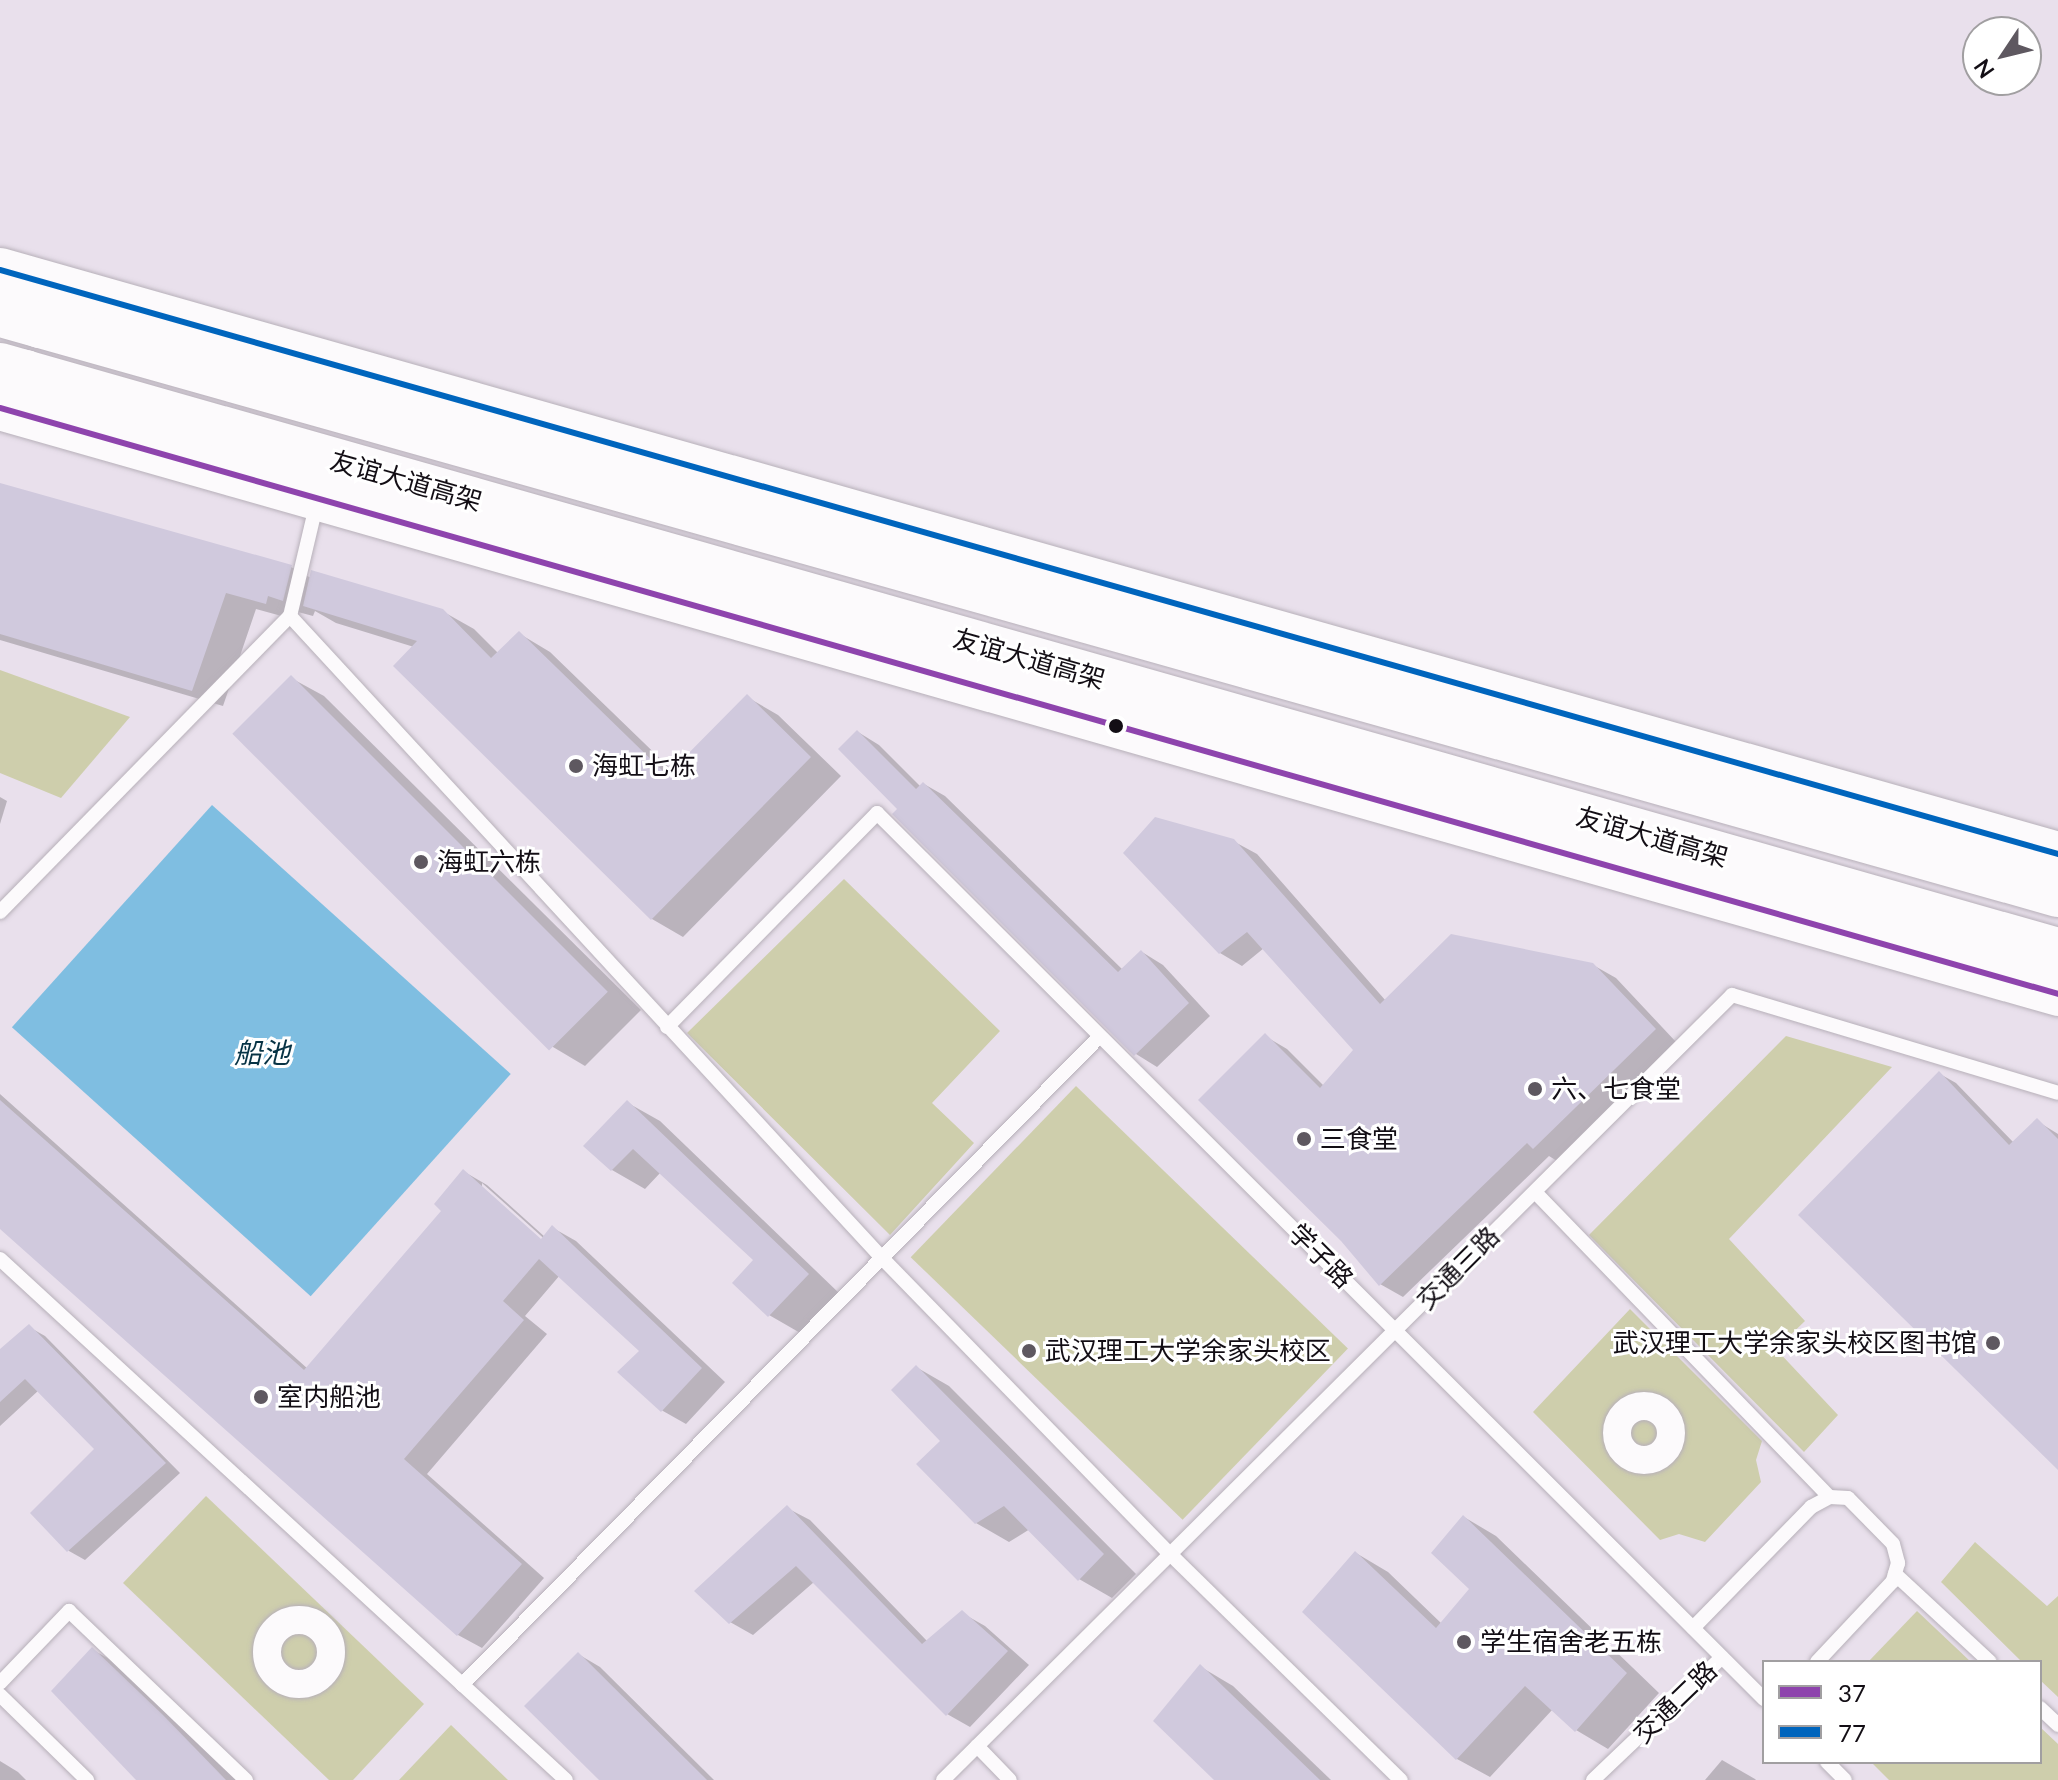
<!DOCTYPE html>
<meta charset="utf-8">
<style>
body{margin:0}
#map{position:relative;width:2058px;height:1780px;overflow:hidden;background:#e9e0ec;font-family:Lato,"Noto Sans SC",sans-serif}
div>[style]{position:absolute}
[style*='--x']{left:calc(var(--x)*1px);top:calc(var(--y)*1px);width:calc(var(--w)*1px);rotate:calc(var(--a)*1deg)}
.green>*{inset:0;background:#ceceac;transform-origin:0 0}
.water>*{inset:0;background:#7fbee1;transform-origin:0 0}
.shadow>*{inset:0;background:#0003}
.building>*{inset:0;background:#d0c9dd;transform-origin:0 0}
.roads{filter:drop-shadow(0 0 2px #b7b0b9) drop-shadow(0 0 2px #b7b0b9)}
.lane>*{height:14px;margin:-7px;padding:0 7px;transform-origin:7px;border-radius:7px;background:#fcfafc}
.street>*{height:28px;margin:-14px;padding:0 14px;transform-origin:14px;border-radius:14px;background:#fcfafc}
.street>.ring{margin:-14px;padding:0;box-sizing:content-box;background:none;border:28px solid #fcfafc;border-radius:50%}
.primary>*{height:44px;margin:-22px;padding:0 22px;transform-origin:22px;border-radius:22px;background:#fcfafc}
.highway>*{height:44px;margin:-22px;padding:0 22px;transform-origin:22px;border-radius:22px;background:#fcfafc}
.bus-1>*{height:6px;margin:-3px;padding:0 3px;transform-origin:3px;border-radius:3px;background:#8e44ad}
.bus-2>*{height:6px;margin:-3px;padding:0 3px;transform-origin:3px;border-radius:3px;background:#0065bd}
.dots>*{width:22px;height:22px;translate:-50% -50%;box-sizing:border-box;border:4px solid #fff;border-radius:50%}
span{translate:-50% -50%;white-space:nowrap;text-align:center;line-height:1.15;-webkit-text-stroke:6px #fff;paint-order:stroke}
.street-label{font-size:26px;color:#130e15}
.poi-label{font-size:26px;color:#130e15}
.left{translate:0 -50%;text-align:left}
.right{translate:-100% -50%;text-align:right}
.water-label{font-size:28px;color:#073345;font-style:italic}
.legend{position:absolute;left:1762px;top:1660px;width:280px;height:104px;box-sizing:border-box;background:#fff;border:2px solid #a19fa1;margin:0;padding:10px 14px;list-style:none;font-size:24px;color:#130e15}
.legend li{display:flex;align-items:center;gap:16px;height:40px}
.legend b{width:40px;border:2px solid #a19fa1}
.north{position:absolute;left:1962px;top:16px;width:80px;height:80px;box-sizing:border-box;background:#fff;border:2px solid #a19fa1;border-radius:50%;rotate:235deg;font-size:22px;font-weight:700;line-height:32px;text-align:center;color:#130e15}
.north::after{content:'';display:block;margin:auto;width:28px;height:36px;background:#5e5860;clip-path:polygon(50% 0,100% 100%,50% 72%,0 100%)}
</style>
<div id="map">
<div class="green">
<i style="clip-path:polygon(0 670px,130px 717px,61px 798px,0 773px)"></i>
<i style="clip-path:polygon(844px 879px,1000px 1031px,932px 1103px,974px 1143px,890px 1235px,687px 1033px)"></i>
<i style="clip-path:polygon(1786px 1036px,1892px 1067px,1729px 1239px,1805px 1321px,1776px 1349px,1838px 1415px,1804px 1452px,1589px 1235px)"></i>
<i style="left:1076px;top:1086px;width:378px;height:238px;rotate:44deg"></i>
<i style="clip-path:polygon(1630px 1309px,1762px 1441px,1756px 1460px,1761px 1482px,1705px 1542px,1679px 1534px,1660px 1540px,1533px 1412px)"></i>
<i style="clip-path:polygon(206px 1496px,424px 1704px,353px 1780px,329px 1780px,123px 1583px)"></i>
<i style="clip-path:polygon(1975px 1542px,2047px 1606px,2058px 1596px,2058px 1697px,2040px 1680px,2040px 1662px,2022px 1662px,1941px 1582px)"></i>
<i style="clip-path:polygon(1917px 1611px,1971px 1662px,1868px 1662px)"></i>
<i style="clip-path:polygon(451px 1725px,508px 1780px,399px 1780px)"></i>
<i style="clip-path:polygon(2040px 1727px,2058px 1744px,2058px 1780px,1889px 1780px,1871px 1762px,2040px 1762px)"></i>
</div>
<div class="water">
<i style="left:212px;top:805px;width:402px;height:299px;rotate:42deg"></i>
</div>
<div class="shadow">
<i style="clip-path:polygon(0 485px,291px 567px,311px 578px,442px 611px,474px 629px,499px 654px,520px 634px,550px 652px,673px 771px,747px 697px,778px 715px,841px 776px,683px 937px,652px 919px,414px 647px,336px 623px,315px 611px,313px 616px,298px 612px,296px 620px,256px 609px,223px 706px,0 640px)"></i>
<i style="clip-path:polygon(291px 678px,324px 696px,641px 1010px,585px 1066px,553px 1047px,235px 734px)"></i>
<i style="clip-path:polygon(858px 732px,879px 745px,921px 787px,924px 784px,945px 796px,1123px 970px,1142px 952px,1163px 965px,1210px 1016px,1157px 1067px,1136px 1054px,895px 814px,900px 809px)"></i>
<i style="clip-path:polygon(0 797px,7px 801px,0 824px)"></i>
<i style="clip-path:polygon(1233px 841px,1257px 854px,1386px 1001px,1593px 965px,1616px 978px,1677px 1043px,1557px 1161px,1549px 1156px,1403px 1297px,1380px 1284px,1265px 1036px,1287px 1049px,1324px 1086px,1355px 1050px,1264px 948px,1242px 966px,1220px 953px)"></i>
<i style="clip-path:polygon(1940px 1074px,1956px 1083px,2014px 1143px,2037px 1121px,2058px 1134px,2058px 1468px)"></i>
<i style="clip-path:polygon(evenodd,0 1094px,308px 1369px,444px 1210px,463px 1171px,487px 1185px,545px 1237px,553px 1228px,576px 1241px,725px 1382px,686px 1424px,663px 1411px,620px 1372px,642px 1351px,560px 1275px,525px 1316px,547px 1334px,427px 1474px,544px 1578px,482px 1648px,458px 1635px,0 1227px,0 1094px,482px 1183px,550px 1244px,547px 1247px,482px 1189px,482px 1183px)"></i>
<i style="clip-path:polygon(628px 1103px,660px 1121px,840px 1294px,802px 1334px,769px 1315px,755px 1260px,661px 1172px,645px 1189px,612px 1170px,586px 1146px)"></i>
<i style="clip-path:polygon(29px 1327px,45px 1336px,180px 1473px,85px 1560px,69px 1551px,33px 1513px,97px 1449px,39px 1390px,0 1426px,0 1370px)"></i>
<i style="clip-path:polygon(916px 1367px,949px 1386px,1136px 1574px,1112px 1598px,1079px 1579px,1030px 1529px,1009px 1542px,976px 1523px)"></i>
<i style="clip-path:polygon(787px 1508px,810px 1520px,928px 1642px,962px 1613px,985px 1626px,1029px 1665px,970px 1727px,947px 1714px,814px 1582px,753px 1635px,730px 1622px)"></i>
<i style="clip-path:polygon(1464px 1517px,1496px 1536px,1659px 1693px,1608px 1749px,1576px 1730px,1553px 1709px,1490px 1777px,1457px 1759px,1356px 1553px,1388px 1572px,1442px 1624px,1471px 1589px)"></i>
<i style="clip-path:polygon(93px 1650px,122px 1666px,237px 1780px,139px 1780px)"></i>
<i style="clip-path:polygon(578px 1654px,600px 1667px,714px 1780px,602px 1780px)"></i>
<i style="clip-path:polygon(1201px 1667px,1233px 1686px,1331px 1780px,1249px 1780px)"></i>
<i style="clip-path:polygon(1722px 1760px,1755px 1779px,1756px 1780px,1705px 1780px)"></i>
<i style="clip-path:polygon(0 1761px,18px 1772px,26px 1780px,0 1780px)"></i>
</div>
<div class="building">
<i style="clip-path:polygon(0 483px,292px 565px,283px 601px,268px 596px,266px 604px,226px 593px,192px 691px,0 634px)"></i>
<i style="clip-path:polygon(311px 570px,443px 609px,491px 658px,519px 631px,667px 775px,747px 694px,811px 757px,651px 920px,393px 666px,417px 641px,303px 606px)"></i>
<i style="left:291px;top:675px;width:448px;height:83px;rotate:45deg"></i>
<i style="clip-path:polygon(857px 730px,916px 789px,923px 782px,1118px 972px,1141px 950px,1189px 1003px,1134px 1056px,892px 814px,897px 809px,838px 749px)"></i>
<i style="clip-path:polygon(1155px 817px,1234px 839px,1380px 1004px,1451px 934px,1593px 963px,1656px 1029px,1533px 1149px,1527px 1143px,1379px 1286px,1341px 1241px,1198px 1100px,1265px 1033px,1320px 1088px,1353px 1050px,1247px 932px,1219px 954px,1123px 853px)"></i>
<i style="clip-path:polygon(1939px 1071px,2009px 1145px,2037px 1118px,2058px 1139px,2058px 1470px,1798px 1215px)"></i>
<i style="clip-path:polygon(0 1100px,304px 1370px,441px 1211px,434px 1204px,463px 1169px,541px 1239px,552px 1225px,702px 1368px,661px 1412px,617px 1372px,639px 1351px,539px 1259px,503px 1301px,524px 1320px,404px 1459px,522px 1564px,457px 1636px,0 1229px)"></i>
<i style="clip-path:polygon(627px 1100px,809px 1274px,768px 1317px,732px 1283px,753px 1260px,633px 1149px,611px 1171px,583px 1146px)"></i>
<i style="clip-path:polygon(29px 1324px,166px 1463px,67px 1552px,30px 1513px,94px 1449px,25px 1379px,0 1402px,0 1349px)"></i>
<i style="clip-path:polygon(916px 1365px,1104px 1554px,1078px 1581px,1004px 1506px,975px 1524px,916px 1464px,940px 1441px,891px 1390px)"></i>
<i style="clip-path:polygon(787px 1505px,922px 1644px,962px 1610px,1008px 1651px,946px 1716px,796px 1566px,729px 1624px,694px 1591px)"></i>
<i style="clip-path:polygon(1463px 1515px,1627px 1673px,1575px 1732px,1525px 1686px,1456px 1760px,1302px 1612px,1355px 1551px,1436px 1628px,1469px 1589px,1431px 1553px)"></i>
<i style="clip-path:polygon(92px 1647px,162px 1714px,226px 1780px,136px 1780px,51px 1691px)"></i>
<i style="clip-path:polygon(578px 1652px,707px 1780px,599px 1780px,524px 1706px)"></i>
<i style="clip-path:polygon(1200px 1664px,1320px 1780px,1214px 1780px,1153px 1721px)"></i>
</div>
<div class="roads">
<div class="lane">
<i style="--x:290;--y:616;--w:873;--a:47.32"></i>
<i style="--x:882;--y:1258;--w:413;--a:45.8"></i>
<i style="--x:1170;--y:1554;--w:323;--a:44.4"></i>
<i style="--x:0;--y:912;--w:414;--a:-45.6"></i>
<i style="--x:290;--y:616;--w:117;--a:-76.7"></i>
<i style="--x:667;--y:1027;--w:300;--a:-45.5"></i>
<i style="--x:877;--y:813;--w:1254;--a:44.97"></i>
<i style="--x:1535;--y:1192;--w:424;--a:46"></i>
<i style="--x:0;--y:1259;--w:769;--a:42.63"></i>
<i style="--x:1895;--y:1574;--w:129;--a:42.8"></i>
<i style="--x:1693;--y:1628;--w:169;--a:-45.7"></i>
<i style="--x:1811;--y:1507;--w:21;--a:-28"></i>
<i style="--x:1830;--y:1497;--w:18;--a:3"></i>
<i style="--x:1848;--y:1498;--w:64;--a:45.6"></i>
<i style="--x:1893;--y:1544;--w:20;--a:75"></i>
<i style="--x:1898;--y:1563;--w:19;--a:106"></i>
<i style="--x:1893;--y:1581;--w:111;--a:133.2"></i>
<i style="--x:0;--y:1683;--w:100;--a:-46.2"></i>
<i style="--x:69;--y:1611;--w:245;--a:43.7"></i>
<i style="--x:462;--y:1685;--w:910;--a:-45.49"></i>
<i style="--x:0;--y:1695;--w:122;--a:44.3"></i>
<i style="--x:2040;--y:1708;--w:25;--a:43"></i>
<i style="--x:977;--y:1746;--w:47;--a:45.9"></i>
<i style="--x:1827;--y:1762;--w:25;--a:45"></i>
<i style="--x:943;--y:1780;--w:1113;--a:-44.85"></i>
<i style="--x:1732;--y:995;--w:340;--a:16.7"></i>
<i style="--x:1593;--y:1780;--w:178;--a:-43.6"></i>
</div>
<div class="street">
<i class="ring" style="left:1617px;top:1406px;width:26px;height:26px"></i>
<i class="ring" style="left:267px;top:1620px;width:36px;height:36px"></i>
</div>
<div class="primary">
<i style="--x:0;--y:270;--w:2139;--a:15.84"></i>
<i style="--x:5;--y:316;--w:2133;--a:15.75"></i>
<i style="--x:0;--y:365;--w:2140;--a:15.87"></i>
<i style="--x:0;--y:408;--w:2140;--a:15.89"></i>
</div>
<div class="highway">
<i style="--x:0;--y:310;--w:43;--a:21.8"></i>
<i style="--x:0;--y:368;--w:26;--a:9"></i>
</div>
</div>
<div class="bus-1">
<i style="--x:0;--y:408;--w:2140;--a:15.89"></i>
</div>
<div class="bus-2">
<i style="--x:0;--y:270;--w:2139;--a:15.84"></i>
</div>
<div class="dots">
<i style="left:1116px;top:726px;background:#130e15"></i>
<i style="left:576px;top:766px;background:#5e5860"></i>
<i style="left:421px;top:862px;background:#5e5860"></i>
<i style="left:1535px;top:1089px;background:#5e5860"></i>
<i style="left:1304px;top:1139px;background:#5e5860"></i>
<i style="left:1993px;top:1343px;background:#5e5860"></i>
<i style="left:1029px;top:1351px;background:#5e5860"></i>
<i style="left:261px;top:1397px;background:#5e5860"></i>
<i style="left:1464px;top:1642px;background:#5e5860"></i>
</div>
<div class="street-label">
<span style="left:406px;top:481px;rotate:16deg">友谊大道高架</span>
<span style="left:1029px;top:659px;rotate:16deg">友谊大道高架</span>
<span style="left:1652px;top:837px;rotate:16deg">友谊大道高架</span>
<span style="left:1321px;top:1256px;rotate:45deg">学子路</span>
<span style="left:1458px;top:1268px;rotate:-45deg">交通三路</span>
<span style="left:1675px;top:1702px;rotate:-44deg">交通二路</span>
</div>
<div class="poi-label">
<span class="left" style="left:592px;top:766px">海虹七栋</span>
<span class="left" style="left:437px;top:862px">海虹六栋</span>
<span class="left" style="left:1551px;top:1089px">六、七食堂</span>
<span class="left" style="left:1320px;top:1139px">三食堂</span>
<span class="right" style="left:1977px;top:1343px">武汉理工大学余家头校区图书馆</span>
<span class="left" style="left:1045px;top:1351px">武汉理工大学余家头校区</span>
<span class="left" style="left:277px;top:1397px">室内船池</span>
<span class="left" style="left:1480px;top:1642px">学生宿舍老五栋</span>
</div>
<div class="water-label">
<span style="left:262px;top:1052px">船池</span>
</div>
<ul class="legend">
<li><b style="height:10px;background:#8e44ad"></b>37</li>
<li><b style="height:10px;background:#0065bd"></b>77</li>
</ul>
<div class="north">N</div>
</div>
